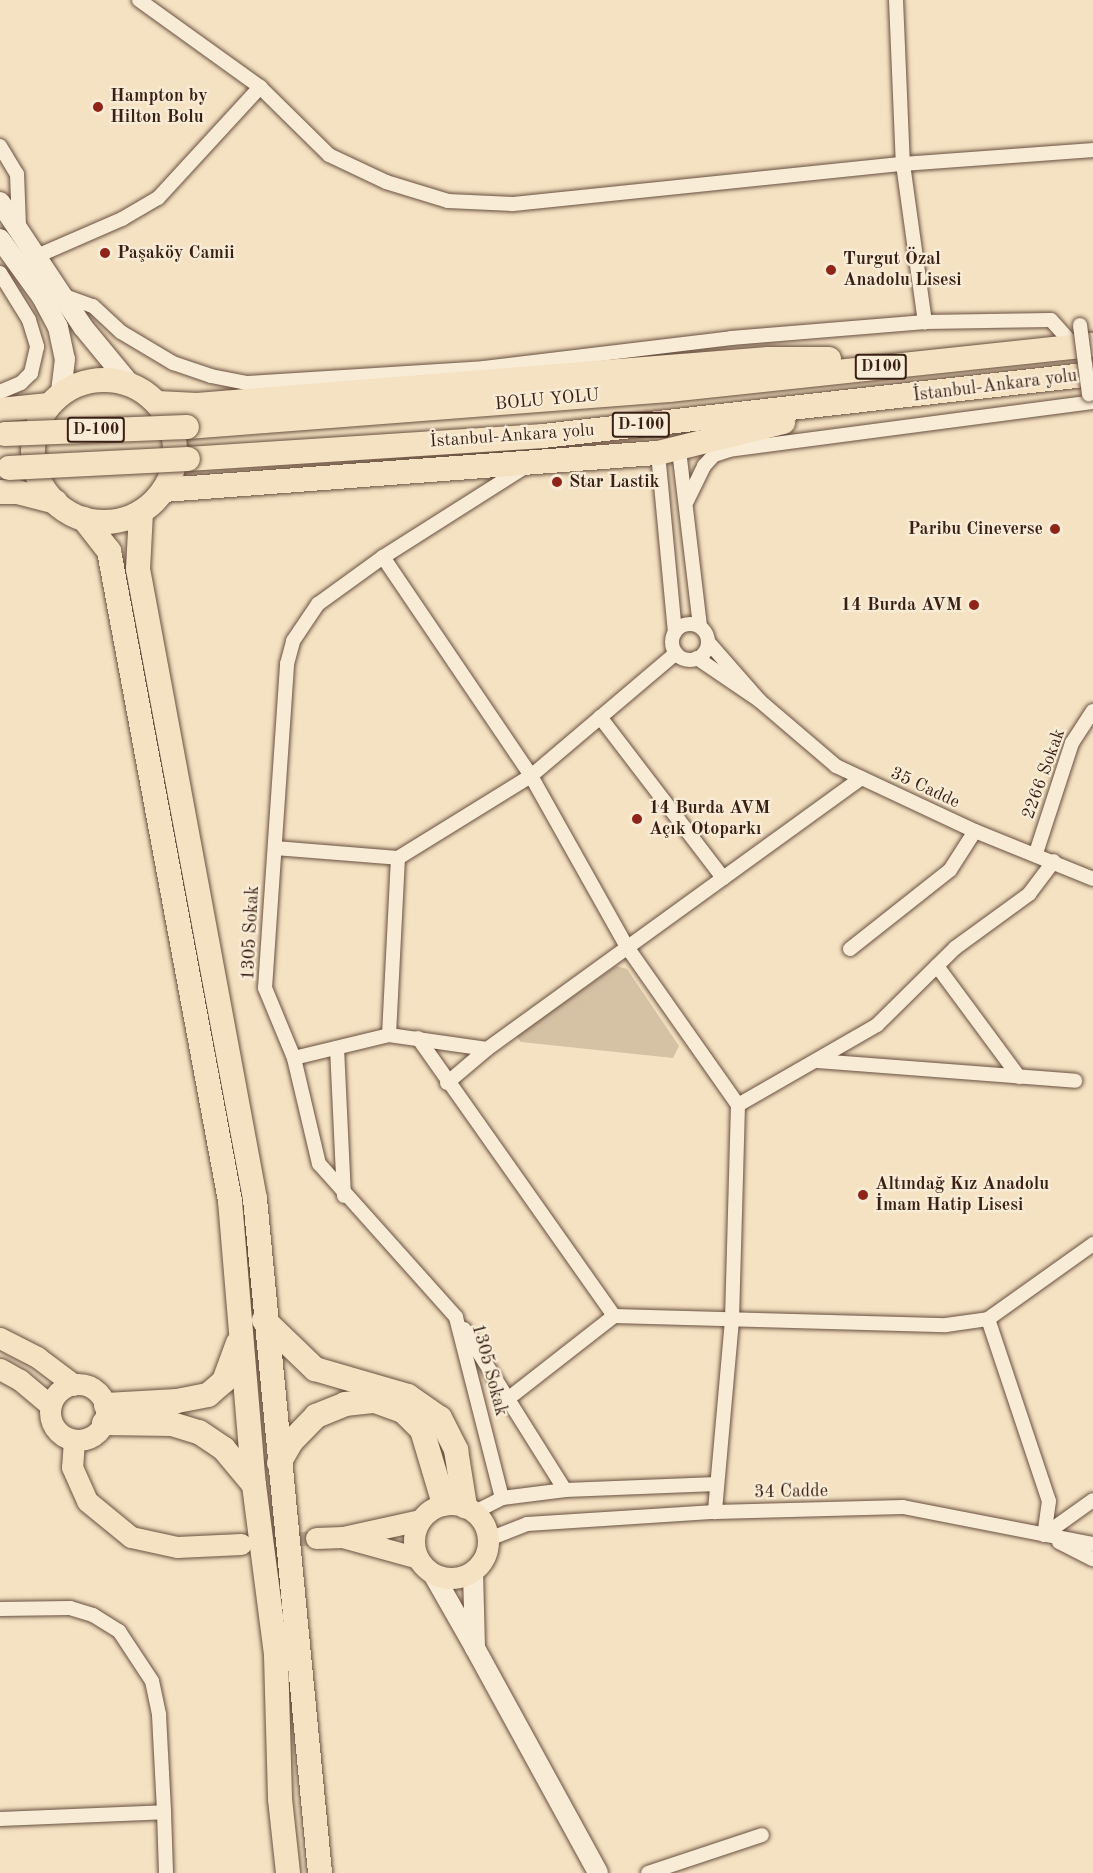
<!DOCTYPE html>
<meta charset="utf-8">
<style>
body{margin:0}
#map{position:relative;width:1093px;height:1873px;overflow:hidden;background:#f5e2c2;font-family:"Old Standard TT",serif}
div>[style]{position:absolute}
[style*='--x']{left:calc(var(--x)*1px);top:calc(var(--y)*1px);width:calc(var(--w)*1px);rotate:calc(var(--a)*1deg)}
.green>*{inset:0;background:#d5c1a4}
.street-tunnel>*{height:14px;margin-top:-7px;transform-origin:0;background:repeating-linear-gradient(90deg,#d0bb9f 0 14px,transparent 0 21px)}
.roads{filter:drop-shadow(0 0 2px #695040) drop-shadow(0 0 2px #695040)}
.street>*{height:14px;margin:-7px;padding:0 7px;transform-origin:7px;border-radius:7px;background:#f8ecd7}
.street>.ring{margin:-7px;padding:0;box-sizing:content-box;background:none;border:14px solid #f8ecd7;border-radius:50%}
.secondary>*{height:20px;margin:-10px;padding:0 10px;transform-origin:10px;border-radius:10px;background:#f8ecd7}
.primary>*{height:21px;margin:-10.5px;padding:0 10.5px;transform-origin:10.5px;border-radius:10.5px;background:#f5e2c2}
.primary>.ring{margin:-10.5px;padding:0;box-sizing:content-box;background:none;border:21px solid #f5e2c2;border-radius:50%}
.highway>*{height:24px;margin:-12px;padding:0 12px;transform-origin:12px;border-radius:12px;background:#f5e2c2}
.highway>.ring{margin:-12px;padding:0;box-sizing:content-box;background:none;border:24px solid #f5e2c2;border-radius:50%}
.bridges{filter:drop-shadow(0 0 2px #695040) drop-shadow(0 0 2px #695040)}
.street-bridge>*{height:14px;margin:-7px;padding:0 7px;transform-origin:7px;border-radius:7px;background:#f8ecd7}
.highway-bridge>*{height:24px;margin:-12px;padding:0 12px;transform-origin:12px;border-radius:12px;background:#f5e2c2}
.dots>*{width:16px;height:16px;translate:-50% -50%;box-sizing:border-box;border:3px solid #f8ecd7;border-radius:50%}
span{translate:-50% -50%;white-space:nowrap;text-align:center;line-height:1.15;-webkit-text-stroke:4.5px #f8ecd7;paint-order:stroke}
.shield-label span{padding:2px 4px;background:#f8ecd7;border:2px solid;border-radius:4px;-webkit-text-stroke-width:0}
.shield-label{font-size:16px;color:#3a1f14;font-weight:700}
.poi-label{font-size:18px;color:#3a1f14;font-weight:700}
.left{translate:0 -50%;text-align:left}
.right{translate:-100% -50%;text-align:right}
.street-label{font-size:18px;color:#3a1f14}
</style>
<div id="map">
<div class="green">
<i style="clip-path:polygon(616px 966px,627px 969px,679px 1046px,673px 1058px,521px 1042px,516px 1036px)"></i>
</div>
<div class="street-tunnel">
<i style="--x:255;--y:1543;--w:61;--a:-4.7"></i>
</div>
<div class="roads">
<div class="street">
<i style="--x:139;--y:0;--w:149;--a:35.7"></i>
<i style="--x:260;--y:87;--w:97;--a:44.6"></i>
<i style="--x:329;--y:155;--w:63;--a:25.3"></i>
<i style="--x:386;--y:182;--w:65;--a:17"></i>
<i style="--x:448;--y:201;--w:65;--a:2.6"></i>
<i style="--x:513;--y:204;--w:392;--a:-5.9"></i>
<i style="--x:903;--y:164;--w:191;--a:-4.2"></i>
<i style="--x:896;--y:0;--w:164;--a:87.6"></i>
<i style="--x:903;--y:164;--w:160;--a:82.1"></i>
<i style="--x:0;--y:146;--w:33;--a:59"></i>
<i style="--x:17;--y:174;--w:52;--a:87.8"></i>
<i style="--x:37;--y:256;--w:93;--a:-23.5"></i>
<i style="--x:122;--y:219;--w:42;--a:-30.3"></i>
<i style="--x:158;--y:198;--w:151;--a:-47.4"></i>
<i style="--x:0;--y:273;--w:55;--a:58.3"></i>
<i style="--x:29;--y:320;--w:28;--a:73"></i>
<i style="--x:37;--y:347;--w:27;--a:103"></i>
<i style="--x:31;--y:373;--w:14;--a:135"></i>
<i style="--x:21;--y:383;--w:23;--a:157"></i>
<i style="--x:62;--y:295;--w:33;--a:20"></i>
<i style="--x:93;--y:306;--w:38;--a:43"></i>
<i style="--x:121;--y:332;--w:61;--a:30.8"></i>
<i style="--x:173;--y:363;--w:40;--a:18.9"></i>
<i style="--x:211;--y:376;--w:37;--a:11"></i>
<i style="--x:247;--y:383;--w:237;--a:-3.6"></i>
<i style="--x:484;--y:368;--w:249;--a:-6.9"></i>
<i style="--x:731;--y:338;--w:195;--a:-4.7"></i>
<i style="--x:925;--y:322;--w:126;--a:-0.9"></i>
<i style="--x:1051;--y:320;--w:36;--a:48"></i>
<i style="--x:679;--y:450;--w:178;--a:83.2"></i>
<i style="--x:658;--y:453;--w:180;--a:84.6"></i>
<i style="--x:687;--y:501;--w:39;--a:-64"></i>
<i style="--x:704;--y:466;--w:15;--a:-48"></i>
<i style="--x:714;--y:455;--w:16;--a:-18"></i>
<i style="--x:729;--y:450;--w:367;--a:-7.5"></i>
<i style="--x:383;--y:557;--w:264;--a:55.9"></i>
<i style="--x:531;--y:776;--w:196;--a:60.7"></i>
<i style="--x:627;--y:947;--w:193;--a:54.9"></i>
<i style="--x:738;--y:1105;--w:215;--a:91.6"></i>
<i style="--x:732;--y:1320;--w:193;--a:95.1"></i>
<i class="ring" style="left:672px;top:624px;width:22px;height:22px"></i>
<i style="--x:697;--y:658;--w:76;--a:34.3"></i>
<i style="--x:760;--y:701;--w:77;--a:-131.3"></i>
<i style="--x:760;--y:701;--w:100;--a:40.5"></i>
<i style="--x:836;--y:766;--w:153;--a:25.1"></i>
<i style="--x:975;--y:831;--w:127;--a:22.1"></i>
<i style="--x:600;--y:717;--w:203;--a:52.6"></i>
<i style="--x:275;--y:848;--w:123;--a:4.6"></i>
<i style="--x:398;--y:858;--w:156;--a:-31.7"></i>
<i style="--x:531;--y:776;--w:190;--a:-40.3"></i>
<i style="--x:1036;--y:853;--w:116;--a:-71.9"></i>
<i style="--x:1072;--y:743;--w:38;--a:-57"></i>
<i style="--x:850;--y:949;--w:127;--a:-38.3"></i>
<i style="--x:950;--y:870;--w:46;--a:-57.3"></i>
<i style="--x:937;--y:966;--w:138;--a:53.5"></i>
<i style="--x:389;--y:1035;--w:177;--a:-87.1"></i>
<i style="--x:418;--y:1038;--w:340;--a:54.8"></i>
<i style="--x:614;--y:1316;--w:332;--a:1.6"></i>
<i style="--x:946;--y:1325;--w:42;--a:-8.1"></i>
<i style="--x:988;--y:1319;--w:129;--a:-35.5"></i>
<i style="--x:337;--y:1048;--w:148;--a:87.3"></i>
<i style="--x:294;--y:1058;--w:98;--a:-13.6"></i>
<i style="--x:389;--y:1035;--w:99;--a:8.1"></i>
<i style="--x:818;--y:1061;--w:258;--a:4.4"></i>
<i style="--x:447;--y:1083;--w:52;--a:-40.4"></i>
<i style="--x:487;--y:1049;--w:462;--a:-35.9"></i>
<i style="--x:738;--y:1105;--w:160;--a:-29.9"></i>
<i style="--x:877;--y:1025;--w:110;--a:-44.6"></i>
<i style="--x:955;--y:948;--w:92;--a:-36.1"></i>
<i style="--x:1029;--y:894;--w:41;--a:-52.9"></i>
<i style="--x:988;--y:1319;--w:192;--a:71.5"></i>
<i style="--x:1049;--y:1501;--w:34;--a:98"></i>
<i style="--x:464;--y:1329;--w:190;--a:57.9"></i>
<i style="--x:509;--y:1398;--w:133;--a:-38"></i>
<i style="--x:502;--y:1498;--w:187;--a:-104.3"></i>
<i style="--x:456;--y:1317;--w:205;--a:-131.8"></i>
<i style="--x:319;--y:1164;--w:109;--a:-103.3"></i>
<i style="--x:294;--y:1058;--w:76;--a:-112.5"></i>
<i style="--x:265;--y:988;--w:325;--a:-86.1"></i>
<i style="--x:287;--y:664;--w:24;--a:-75"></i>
<i style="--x:293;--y:641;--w:45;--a:-56"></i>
<i style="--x:318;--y:604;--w:80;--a:-35.9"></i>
<i style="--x:383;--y:557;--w:166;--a:-32.4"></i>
<i style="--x:475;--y:1512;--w:30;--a:-27"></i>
<i style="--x:502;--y:1498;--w:64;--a:-7.2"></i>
<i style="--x:565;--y:1490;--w:152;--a:-2.3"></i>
<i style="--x:1044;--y:1535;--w:60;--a:-35.5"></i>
<i style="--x:489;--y:1539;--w:41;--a:-21.5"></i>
<i style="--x:527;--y:1524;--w:188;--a:-3.7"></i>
<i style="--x:715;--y:1512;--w:188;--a:-1.5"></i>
<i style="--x:903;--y:1507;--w:194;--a:11"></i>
<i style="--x:1059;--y:1542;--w:38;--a:27"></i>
<i style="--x:0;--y:1609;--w:70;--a:-0.8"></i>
<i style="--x:70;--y:1608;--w:24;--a:17"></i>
<i style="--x:93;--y:1615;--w:31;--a:32"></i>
<i style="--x:119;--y:1631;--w:60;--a:56.6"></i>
<i style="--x:152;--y:1681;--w:35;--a:78"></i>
<i style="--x:159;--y:1715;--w:97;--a:87"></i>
<i style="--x:0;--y:1819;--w:164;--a:-2.4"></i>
<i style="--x:164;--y:1812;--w:61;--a:88.1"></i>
<i style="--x:648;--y:1873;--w:120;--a:-18.4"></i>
</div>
<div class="secondary">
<i style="--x:0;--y:202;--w:150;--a:56.4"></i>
<i style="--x:83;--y:327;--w:74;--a:50.5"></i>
<i style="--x:0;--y:239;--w:72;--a:54.1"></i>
<i style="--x:42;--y:297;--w:34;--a:62"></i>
<i style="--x:58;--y:327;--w:33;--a:78"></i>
<i style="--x:65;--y:359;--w:35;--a:97"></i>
<i style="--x:433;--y:1574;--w:85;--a:60.4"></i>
<i style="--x:475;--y:1648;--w:76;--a:-91.5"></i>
<i style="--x:475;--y:1648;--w:256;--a:61.3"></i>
</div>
<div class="primary">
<i style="--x:0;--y:1338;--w:42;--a:27.2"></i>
<i style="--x:37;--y:1357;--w:46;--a:37.1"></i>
<i style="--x:0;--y:1369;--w:23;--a:29"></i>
<i style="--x:20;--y:1380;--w:40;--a:40"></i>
<i class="ring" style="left:50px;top:1384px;width:35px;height:35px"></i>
<i style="--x:74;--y:1440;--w:27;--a:94"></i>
<i style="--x:72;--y:1467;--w:37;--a:66"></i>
<i style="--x:87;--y:1501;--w:57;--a:39.3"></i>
<i style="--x:131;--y:1537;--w:47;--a:12.3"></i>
<i style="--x:177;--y:1547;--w:64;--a:-2.7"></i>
<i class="ring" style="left:414px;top:1504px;width:53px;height:53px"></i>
<i style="--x:316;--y:1538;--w:27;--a:-2"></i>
<i style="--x:418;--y:1558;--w:78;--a:-164.4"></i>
<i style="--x:343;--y:1537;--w:79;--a:-12.4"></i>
</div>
<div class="highway">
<i class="ring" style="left:33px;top:380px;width:118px;height:118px"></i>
<i style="--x:157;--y:403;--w:40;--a:2.9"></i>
<i style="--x:197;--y:405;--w:573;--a:-4.61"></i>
<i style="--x:768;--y:359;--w:61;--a:0"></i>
<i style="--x:0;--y:410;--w:49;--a:-5.8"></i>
<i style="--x:187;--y:427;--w:483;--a:-4.4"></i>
<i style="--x:669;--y:390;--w:426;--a:-6.1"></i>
<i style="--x:188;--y:459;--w:356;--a:-3.7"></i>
<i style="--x:543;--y:436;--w:553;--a:-6.43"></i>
<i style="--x:164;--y:490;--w:495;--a:-4.3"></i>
<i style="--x:658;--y:453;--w:129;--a:-13.9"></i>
<i style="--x:0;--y:492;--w:17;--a:0"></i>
<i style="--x:17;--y:492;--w:40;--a:14.4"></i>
<i style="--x:141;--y:512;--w:57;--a:93"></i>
<i style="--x:138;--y:569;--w:641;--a:79.48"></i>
<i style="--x:255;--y:1199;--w:677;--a:84.49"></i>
<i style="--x:84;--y:519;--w:41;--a:52"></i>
<i style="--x:109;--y:551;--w:661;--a:79.45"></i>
<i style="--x:230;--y:1201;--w:285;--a:85.2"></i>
<i style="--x:254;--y:1485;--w:171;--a:82.6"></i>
<i style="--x:276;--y:1655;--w:144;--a:88.4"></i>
<i style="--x:280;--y:1799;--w:74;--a:83.8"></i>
<i style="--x:264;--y:1320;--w:71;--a:43.9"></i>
<i style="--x:315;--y:1369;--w:97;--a:16.2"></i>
<i style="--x:408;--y:1396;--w:39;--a:35"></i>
<i style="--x:440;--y:1418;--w:36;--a:63"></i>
<i style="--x:456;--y:1450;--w:57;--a:80.9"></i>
<i style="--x:106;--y:1405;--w:71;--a:-3.2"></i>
<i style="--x:177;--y:1401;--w:32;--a:-11"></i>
<i style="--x:208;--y:1395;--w:21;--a:-41"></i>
<i style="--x:224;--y:1381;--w:40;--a:-69.8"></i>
<i style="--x:104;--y:1423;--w:68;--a:0.8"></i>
<i style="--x:172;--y:1424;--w:28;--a:17"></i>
<i style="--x:199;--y:1432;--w:30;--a:34"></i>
<i style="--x:224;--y:1449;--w:47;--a:50.2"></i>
<i style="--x:279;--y:1463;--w:24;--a:-60"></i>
<i style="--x:291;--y:1442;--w:36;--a:-46"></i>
<i style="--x:316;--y:1416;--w:31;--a:-22"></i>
<i style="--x:345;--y:1404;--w:30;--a:-6"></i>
<i style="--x:375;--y:1401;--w:30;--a:20"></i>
<i style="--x:403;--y:1411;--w:27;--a:45"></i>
<i style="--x:422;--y:1430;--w:77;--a:73.4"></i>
</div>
</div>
<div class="bridges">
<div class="street-bridge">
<i style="--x:1080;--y:325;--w:70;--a:82.6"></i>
</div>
<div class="highway-bridge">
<i style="--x:5;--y:434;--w:182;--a:-2.2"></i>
<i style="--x:9;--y:468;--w:179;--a:-2.9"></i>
</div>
</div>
<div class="dots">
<i style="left:98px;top:107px;background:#8f2418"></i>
<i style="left:105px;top:253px;background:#8f2418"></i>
<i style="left:831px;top:270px;background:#8f2418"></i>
<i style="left:557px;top:482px;background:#8f2418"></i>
<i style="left:1055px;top:529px;background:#8f2418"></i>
<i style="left:974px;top:605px;background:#8f2418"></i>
<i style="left:637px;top:819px;background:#8f2418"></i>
<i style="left:863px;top:1195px;background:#8f2418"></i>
</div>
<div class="shield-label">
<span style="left:881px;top:367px">D100</span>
<span style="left:641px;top:425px">D-100</span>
<span style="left:96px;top:430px">D-100</span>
</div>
<div class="poi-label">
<span class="left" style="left:110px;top:107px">Hampton by<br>Hilton Bolu</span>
<span class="left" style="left:117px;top:253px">Paşaköy Camii</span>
<span class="left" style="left:843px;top:270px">Turgut Özal<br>Anadolu Lisesi</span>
<span class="left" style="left:569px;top:482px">Star Lastik</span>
<span class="right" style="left:1043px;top:529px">Paribu Cineverse</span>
<span class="right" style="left:962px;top:605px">14 Burda AVM</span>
<span class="left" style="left:649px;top:819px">14 Burda AVM<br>Açık Otoparkı</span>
<span class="left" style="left:875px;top:1195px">Altındağ Kız Anadolu<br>İmam Hatip Lisesi</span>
</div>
<div class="street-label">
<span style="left:995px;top:386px;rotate:-7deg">İstanbul-Ankara yolu</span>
<span style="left:547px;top:400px;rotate:-5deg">BOLU YOLU</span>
<span style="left:512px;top:436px;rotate:-4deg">İstanbul-Ankara yolu</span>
<span style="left:1044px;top:774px;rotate:-70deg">2266 Sokak</span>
<span style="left:925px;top:788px;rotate:25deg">35 Cadde</span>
<span style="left:251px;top:933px;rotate:-87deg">1305 Sokak</span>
<span style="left:489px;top:1370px;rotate:75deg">1305 Sokak</span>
<span style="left:791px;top:1492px;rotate:-1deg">34 Cadde</span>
</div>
</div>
